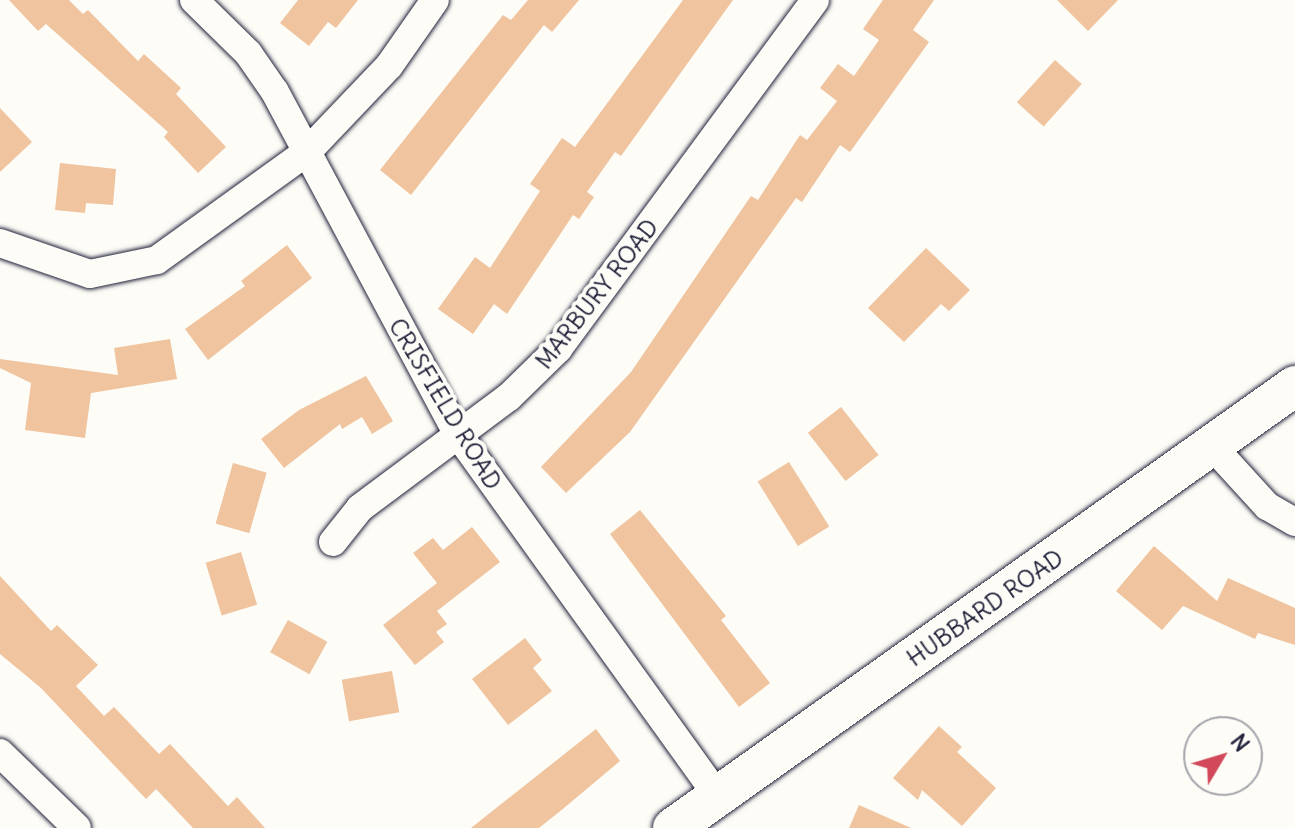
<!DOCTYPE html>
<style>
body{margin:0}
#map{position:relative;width:1295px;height:828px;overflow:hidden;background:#fdfcf7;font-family:Delius,sans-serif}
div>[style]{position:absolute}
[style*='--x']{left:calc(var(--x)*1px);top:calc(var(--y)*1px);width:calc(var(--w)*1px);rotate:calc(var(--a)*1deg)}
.building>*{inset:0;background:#efc49e;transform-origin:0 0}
.roads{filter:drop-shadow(0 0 2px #22223b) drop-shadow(0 0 2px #22223b)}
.minor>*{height:28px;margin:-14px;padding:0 14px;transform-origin:14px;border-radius:14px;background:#fdfcf7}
.secondary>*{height:40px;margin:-20px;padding:0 20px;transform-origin:20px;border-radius:20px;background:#fdfcf7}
span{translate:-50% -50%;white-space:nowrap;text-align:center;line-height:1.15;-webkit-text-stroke:8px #fdfcf7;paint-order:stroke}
.street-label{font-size:24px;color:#22223b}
.north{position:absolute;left:1183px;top:716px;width:80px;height:80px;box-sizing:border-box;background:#fdfcf7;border:2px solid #a5a5ac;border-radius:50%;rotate:52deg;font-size:22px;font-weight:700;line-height:32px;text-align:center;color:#22223b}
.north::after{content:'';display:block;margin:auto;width:28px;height:36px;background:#d1495b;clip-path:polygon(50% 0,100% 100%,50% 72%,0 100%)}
</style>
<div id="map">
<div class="building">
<i style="clip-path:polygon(9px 0,69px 0,83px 14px,88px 10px,138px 61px,144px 54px,181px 88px,176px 94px,226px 147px,198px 173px,164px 137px,168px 132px,46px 24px,38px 31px)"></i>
<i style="clip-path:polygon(298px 0,358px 0,336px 28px,328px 22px,309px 46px,280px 23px)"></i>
<i style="clip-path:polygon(528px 0,579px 0,552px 32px,544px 25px,411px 195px,380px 170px,503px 15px,511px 20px)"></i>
<i style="clip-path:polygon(683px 0,733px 0,621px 156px,615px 152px,587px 192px,594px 197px,579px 219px,573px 215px,507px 314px,494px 304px,473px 334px,438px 309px,475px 257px,490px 268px,540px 191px,530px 184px,562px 138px,575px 147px)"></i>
<i style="clip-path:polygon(883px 0,934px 0,913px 30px,929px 42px,850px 152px,840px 145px,802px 202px,796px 198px,630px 432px,566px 493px,541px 467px,631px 372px,751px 196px,758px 200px,800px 135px,807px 140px,837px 101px,820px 88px,838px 64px,854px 76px,879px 40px,863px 29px)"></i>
<i style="clip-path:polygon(1057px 0,1118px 0,1088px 31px)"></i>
<i style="left:1055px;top:60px;width:36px;height:57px;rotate:42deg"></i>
<i style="clip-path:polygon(0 108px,32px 142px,0 172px)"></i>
<i style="clip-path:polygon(60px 163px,116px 169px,113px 205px,86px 203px,85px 213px,55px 210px)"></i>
<i style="clip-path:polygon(287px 245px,312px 278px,208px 360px,185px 329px,245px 286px,241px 281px)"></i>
<i style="clip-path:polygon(926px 248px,970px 290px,949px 311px,941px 304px,904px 342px,868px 308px)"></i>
<i style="clip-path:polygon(170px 339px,177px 379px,91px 393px,85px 438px,25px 430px,31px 383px,0 368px,0 359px,118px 375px,114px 348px)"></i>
<i style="clip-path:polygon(366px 376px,393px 421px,372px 434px,362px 417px,342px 429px,340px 424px,284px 468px,261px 439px,299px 410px)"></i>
<i style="left:841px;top:407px;width:61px;height:42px;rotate:52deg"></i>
<i style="left:789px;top:462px;width:76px;height:37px;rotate:58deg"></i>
<i style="left:233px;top:463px;width:35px;height:63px;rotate:16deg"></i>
<i style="clip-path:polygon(640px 510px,726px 616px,721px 620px,770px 683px,739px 707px,610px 534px)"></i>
<i style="clip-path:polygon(472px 527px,500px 562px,437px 611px,447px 624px,436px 632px,444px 642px,415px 665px,383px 625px,437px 583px,413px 553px,433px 538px,443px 550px)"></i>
<i style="clip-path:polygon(1154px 546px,1217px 601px,1228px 578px,1295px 608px,1295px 645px,1258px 633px,1255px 639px,1183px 606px,1162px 630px,1116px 591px)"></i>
<i style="left:241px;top:552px;width:55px;height:37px;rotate:73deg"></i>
<i style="clip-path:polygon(0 576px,51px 631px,57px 625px,98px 665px,76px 686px,104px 716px,114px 707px,159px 754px,170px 744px,228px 806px,237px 797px,265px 828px,193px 828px,156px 789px,146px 799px,41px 688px,0 654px)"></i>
<i style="left:288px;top:620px;width:45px;height:37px;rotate:29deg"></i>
<i style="clip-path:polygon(525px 638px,542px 660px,533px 668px,552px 691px,508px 725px,472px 679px)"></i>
<i style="left:392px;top:671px;width:42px;height:51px;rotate:80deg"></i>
<i style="clip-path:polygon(939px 726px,962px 747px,957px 752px,996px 788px,962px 826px,922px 790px,918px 800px,893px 778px)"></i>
<i style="clip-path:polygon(596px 729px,620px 761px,564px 808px,539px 828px,471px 828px)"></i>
<i style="clip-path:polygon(859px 805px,911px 828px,849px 828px)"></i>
</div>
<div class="roads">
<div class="minor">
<i style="--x:194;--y:0;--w:76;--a:44.5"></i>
<i style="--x:248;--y:53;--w:47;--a:55.3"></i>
<i style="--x:275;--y:92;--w:390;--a:61.9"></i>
<i style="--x:459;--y:436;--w:443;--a:54.3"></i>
<i style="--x:0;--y:243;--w:95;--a:19"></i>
<i style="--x:90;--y:274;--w:68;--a:-11.8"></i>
<i style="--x:157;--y:260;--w:185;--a:-35.8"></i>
<i style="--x:307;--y:152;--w:119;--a:-46.4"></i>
<i style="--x:389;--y:66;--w:80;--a:-55.1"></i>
<i style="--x:1214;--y:448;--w:79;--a:47.6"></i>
<i style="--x:1267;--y:506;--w:32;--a:30"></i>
<i style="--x:333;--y:542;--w:43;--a:-51.5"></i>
<i style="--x:360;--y:508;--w:186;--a:-36.7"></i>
<i style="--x:509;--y:397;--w:69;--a:-44.4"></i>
<i style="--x:558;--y:349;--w:433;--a:-53.6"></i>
<i style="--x:0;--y:753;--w:107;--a:44.2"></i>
</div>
<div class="secondary">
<i style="--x:673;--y:828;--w:763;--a:-35.4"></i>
</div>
</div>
<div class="street-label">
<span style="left:597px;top:294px;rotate:-52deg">MARBURY ROAD</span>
<span style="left:445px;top:404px;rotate:59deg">CRISFIELD ROAD</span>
<span style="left:985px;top:608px;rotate:-35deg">HUBBARD ROAD</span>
</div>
<div class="north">N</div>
</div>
